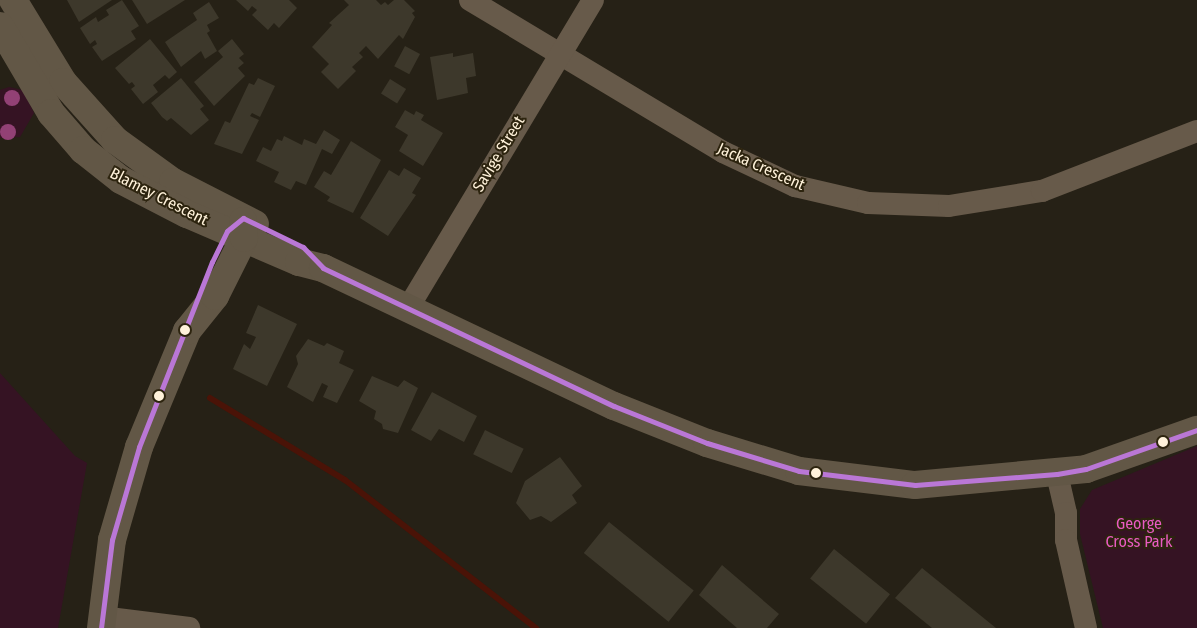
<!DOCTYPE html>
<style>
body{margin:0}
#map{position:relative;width:1197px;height:628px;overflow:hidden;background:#262116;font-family:"Fira Sans Condensed",sans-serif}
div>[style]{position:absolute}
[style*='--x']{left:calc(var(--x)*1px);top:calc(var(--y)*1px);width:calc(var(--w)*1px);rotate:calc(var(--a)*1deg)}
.green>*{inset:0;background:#351323}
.stream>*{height:6px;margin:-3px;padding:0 3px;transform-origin:3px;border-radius:3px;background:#4a1307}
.building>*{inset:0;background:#3d382b;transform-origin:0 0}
.street>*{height:22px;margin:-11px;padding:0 11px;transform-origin:11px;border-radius:11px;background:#675a4a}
.secondary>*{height:28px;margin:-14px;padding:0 14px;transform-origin:14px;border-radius:14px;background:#625746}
.bus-1>*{height:5px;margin:-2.5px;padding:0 2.5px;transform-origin:2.5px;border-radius:2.5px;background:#ba77d6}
.trees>*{width:16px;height:16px;margin:-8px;border-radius:50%;background:#924175}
.dots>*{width:14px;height:14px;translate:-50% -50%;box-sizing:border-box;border:2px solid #2d240f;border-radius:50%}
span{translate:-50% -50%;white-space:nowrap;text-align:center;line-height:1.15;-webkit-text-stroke:4px #2d240f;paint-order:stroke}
.street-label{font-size:16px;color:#fff2da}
.park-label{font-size:16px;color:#ea5bc3}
</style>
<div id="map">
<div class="green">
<i style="clip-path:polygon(9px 87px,23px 90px,34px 113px,20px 137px,0 138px,0 90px)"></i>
<i style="clip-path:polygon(0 373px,75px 456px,87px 463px,58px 628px,0 628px)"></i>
<i style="clip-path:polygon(1197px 446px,1197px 628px,1103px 628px,1080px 534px,1080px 509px,1092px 490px)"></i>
</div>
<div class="stream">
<i style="--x:210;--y:398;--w:158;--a:31.3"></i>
<i style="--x:345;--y:480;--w:242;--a:37.8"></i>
</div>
<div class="building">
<i style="clip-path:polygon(67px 0,112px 0,79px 22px)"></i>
<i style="clip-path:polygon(122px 0,139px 26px,131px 31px,136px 39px,102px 61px,92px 47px,97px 44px,95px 40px,90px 44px,80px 28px,96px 17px,98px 22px,109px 15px,106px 10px)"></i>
<i style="clip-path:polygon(132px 0,185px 0,147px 24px)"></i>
<i style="clip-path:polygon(236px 0,289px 0,297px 8px,279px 28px,274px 23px,268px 30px,252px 15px,257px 10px,252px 6px,248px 11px)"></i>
<i style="clip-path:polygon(344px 0,376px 0,381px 5px,385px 2px,388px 5px,394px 0,404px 0,415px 11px,412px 13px,415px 17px,403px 39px,399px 35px,378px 59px,366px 46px,359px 53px,363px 57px,352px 67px,356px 71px,338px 89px,321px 72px,329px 64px,312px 47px,332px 25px,329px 23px,349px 5px)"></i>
<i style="clip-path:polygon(209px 2px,219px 18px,207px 25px,210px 31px,207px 33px,217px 51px,205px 59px,201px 51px,181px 67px,165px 42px,197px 20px,193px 13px)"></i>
<i style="clip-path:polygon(150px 39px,177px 72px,169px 79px,165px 75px,153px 85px,158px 92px,143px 104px,131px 89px,135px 86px,132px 82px,129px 84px,115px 68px)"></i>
<i style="clip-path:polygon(232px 39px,244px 54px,239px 58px,244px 63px,238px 68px,245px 76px,214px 106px,194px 82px,223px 57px,218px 51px)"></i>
<i style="left:405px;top:46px;width:17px;height:23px;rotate:28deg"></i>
<i style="clip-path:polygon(453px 53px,453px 57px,473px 53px,476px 76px,466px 78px,468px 93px,437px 100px,430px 57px)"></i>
<i style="clip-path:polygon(181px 78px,204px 106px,200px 109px,209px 120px,191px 135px,171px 118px,167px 121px,162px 117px,151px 103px)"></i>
<i style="clip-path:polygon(258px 78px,275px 86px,260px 117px,252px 113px,250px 116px,259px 120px,242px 154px,214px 144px,225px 121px,230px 123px,249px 83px,254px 85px)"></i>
<i style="left:390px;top:79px;width:19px;height:17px;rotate:32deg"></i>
<i style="clip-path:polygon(405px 110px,414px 115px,416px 111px,424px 115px,421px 120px,443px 133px,423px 166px,399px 151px,408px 135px,395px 127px)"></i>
<i style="clip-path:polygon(324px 130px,340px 140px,332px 154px,322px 149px,306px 185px,296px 181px,291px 190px,274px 182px,279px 172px,256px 161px,263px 147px,271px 151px,277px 139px,282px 141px,284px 136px,302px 145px,304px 139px,316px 144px)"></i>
<i style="clip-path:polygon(351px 141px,381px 160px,353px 213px,327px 201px,330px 197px,314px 187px,324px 171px,331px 175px)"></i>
<i style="clip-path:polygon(404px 168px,421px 178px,412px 193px,416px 195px,388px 236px,360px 218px,389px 170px,399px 176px)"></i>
<i style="clip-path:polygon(258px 305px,297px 324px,267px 386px,233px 369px,244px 344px,250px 349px,256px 337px,246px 333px)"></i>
<i style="clip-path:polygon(308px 339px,324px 346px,327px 343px,344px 351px,339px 363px,354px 370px,337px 403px,323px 397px,328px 386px,322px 383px,313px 402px,287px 387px,298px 364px,296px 356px)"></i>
<i style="clip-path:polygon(372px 376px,398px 387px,404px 380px,418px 388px,398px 433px,383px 429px,382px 424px,374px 419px,376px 411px,359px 401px)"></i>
<i style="clip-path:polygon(432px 392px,477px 416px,464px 442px,439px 429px,431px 441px,411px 430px)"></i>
<i style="left:485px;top:430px;width:43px;height:27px;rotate:26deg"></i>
<i style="clip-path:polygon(560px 457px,582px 486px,572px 495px,577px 503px,551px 522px,541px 516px,530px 520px,516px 503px,525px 481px)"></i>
<i style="left:609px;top:522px;width:109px;height:40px;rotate:39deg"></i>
<i style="left:834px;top:549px;width:72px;height:38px;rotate:39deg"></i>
<i style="clip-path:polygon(722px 565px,779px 614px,767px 628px,737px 628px,699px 595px)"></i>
<i style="clip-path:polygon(922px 568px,996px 628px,932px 628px,895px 598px)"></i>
</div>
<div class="street">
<i style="--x:470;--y:0;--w:295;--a:31"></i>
<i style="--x:723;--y:152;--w:80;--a:25.3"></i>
<i style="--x:795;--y:186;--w:75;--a:13.1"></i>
<i style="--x:868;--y:203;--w:81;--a:2.1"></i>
<i style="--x:949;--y:206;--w:94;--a:-9.2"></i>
<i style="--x:1042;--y:191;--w:166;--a:-21.2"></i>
<i style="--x:408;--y:308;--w:359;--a:-59"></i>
<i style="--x:1057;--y:474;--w:40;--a:77"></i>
<i style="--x:1066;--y:513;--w:27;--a:90"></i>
<i style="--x:1066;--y:540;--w:90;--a:77.2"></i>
<i style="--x:101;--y:617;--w:89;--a:7.1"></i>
</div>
<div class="secondary">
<i style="--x:13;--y:0;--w:96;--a:58.6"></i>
<i style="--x:63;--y:82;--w:78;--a:48.1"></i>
<i style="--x:115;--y:140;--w:72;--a:35.9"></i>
<i style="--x:173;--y:182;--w:92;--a:27.1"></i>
<i style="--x:0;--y:26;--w:101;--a:59.6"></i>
<i style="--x:51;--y:113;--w:49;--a:49.1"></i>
<i style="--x:83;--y:150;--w:48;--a:38.3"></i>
<i style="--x:121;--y:180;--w:74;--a:27.3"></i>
<i style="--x:187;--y:214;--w:122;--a:23.2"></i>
<i style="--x:299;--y:262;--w:25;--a:14"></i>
<i style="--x:323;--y:268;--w:322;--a:25.4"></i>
<i style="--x:614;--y:406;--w:100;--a:21.7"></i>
<i style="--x:707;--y:443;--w:96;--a:16.9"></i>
<i style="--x:799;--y:471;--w:117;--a:6.9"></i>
<i style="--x:915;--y:485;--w:172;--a:-5.3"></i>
<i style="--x:1086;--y:469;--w:118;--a:-19.4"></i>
<i style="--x:101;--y:628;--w:89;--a:-82.9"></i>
<i style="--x:112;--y:540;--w:97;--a:-73.8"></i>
<i style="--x:139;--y:447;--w:126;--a:-67.5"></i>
<i style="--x:187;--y:331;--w:45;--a:-51.3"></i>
<i style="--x:215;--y:296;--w:65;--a:-63.4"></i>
<i style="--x:244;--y:238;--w:17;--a:-93"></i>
</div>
<div class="bus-1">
<i style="--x:101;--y:628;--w:89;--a:-82.9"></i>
<i style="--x:112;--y:540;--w:97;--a:-73.8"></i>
<i style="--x:139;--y:447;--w:199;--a:-68.5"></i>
<i style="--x:212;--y:262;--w:34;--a:-64"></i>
<i style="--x:227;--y:231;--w:21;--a:-39"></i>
<i style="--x:243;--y:218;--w:67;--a:25.8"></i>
<i style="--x:303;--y:247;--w:29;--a:46"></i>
<i style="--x:323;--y:268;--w:322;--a:25.4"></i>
<i style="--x:614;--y:406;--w:100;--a:21.7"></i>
<i style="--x:707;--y:443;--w:96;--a:16.9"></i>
<i style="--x:799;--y:471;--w:117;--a:6.9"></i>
<i style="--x:915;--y:485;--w:142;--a:-4.4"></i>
<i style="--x:1057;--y:474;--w:29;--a:-10"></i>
<i style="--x:1086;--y:469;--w:118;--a:-19.4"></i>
</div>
<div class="trees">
<i style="left:12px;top:98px"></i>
<i style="left:8px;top:132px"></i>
</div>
<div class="dots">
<i style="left:185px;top:330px;background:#fff2da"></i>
<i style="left:159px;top:396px;background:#fff2da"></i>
<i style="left:1163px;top:442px;background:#fff2da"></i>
<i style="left:816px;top:473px;background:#fff2da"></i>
</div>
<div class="street-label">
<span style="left:499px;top:154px;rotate:-59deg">Savige Street</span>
<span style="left:761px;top:167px;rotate:24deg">Jacka Crescent</span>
<span style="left:159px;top:197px;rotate:27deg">Blamey Crescent</span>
</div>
<div class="park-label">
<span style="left:1139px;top:533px">George<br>Cross Park</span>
</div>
</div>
